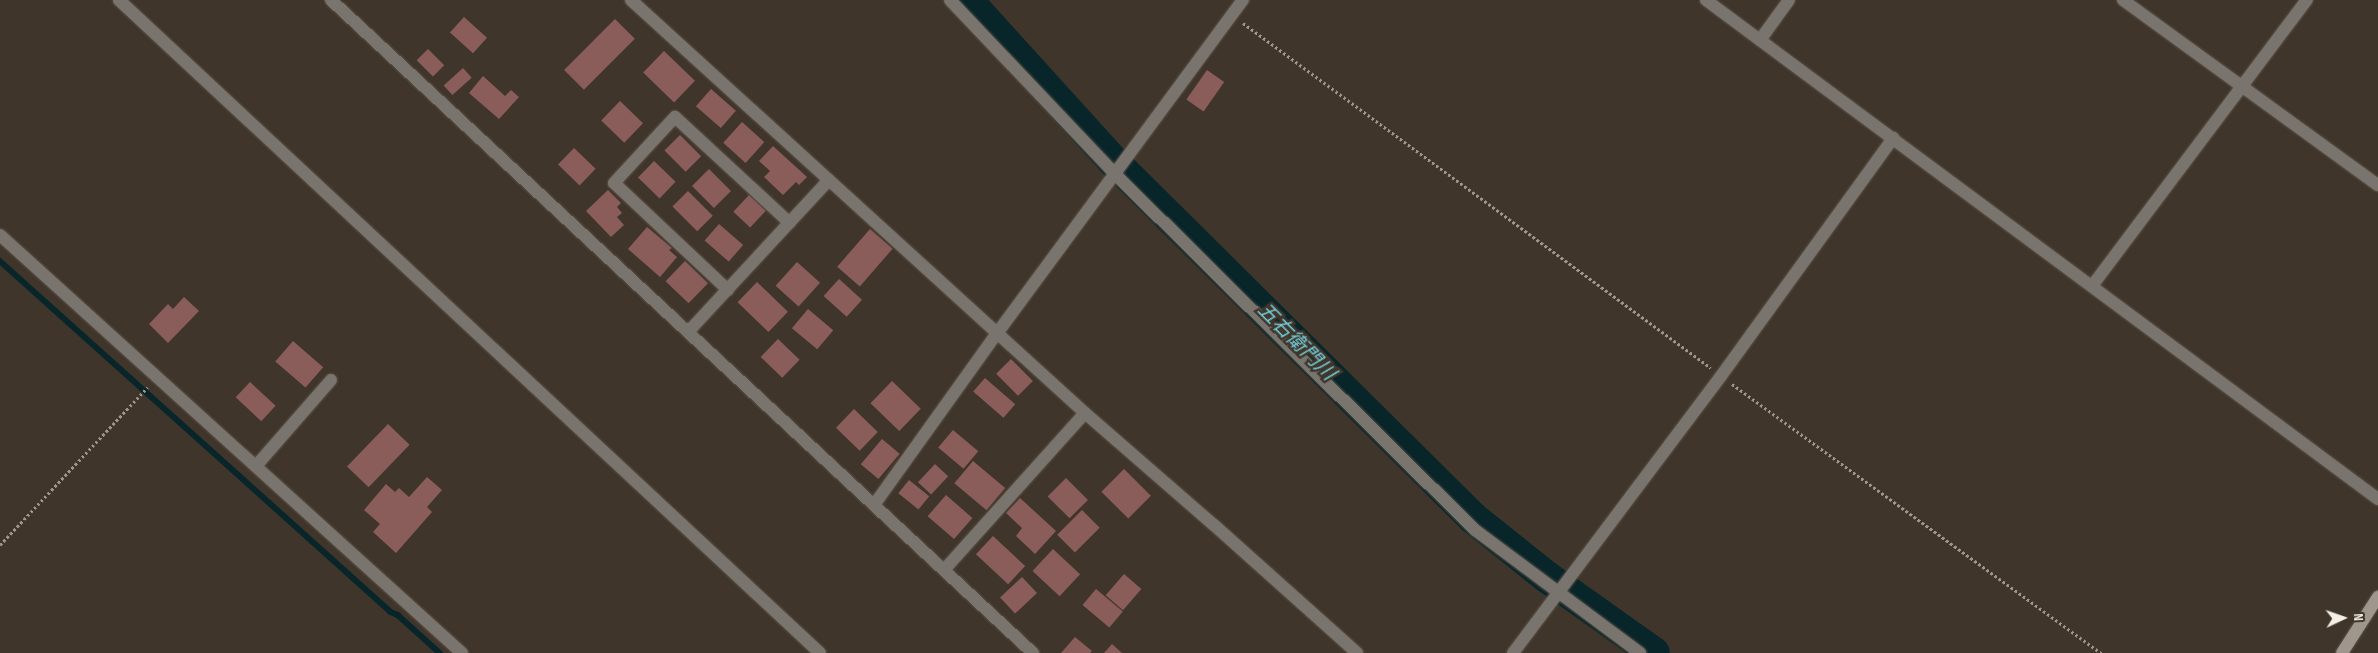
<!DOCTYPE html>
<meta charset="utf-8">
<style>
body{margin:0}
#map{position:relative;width:2378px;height:653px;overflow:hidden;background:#40352a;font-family:"Sofia Sans Condensed","Noto Sans JP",sans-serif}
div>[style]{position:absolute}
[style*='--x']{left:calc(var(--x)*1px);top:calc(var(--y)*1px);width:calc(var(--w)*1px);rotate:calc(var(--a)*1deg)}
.stream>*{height:5.5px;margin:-2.75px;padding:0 2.75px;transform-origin:2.75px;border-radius:2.75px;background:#08262a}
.river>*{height:32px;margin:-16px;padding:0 16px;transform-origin:16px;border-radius:16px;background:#08262a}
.building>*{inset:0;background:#8a5d5b;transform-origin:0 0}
.path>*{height:3px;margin-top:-1.5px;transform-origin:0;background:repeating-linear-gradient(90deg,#9e958c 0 2.5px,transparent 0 5px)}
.roads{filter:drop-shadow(0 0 1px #5d5348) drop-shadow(0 0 1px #5d5348)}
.minor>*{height:12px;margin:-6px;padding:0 6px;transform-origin:6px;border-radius:6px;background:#7a746f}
.tertiary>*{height:12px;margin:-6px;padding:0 6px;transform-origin:6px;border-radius:6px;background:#7a746f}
.secondary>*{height:12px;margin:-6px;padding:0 6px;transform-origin:6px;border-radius:6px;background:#9f968d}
span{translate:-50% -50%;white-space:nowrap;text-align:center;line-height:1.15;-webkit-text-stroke:5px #40352a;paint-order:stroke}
.water-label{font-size:20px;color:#72cedb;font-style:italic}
.north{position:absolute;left:2318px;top:593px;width:50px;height:50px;-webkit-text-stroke:4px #40352a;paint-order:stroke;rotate:87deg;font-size:14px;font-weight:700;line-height:20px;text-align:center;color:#f6efe8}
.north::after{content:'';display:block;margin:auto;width:18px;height:22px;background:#f6efe8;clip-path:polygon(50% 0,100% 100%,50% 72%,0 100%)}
</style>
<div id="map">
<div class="stream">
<i style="--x:0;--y:261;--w:525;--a:41.91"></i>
<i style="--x:391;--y:612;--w:8;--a:23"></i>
<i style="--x:398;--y:615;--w:57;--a:42.1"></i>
</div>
<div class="river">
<i style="--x:967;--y:0;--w:220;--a:47.8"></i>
<i style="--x:1115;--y:163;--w:504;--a:44.76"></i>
<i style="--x:1473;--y:518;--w:95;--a:38.6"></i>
<i style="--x:1547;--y:577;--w:131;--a:35.4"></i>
</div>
<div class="building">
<i style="left:464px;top:17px;width:31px;height:21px;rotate:42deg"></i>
<i style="left:615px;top:19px;width:28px;height:72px;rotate:45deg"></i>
<i style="left:428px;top:49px;width:23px;height:16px;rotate:45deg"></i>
<i style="left:664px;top:51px;width:43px;height:30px;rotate:44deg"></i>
<i style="left:463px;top:68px;width:13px;height:26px;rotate:48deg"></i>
<i style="left:1207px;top:70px;width:21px;height:36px;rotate:35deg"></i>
<i style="clip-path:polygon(483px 76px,505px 96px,511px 90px,519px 97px,499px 119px,469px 93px)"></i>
<i style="left:711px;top:89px;width:33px;height:23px;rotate:41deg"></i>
<i style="left:620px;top:101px;width:32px;height:27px;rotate:44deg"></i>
<i style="left:742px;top:122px;width:30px;height:28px;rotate:42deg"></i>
<i style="left:680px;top:135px;width:30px;height:22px;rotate:45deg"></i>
<i style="clip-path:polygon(773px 146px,807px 177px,799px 185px,796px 182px,783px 195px,764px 177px,770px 171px,759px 161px)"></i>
<i style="left:574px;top:148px;width:30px;height:23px;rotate:44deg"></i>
<i style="left:654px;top:161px;width:30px;height:23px;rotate:44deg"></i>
<i style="left:709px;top:169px;width:31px;height:24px;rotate:45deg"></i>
<i style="clip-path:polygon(608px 190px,621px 203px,617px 207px,622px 213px,617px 217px,624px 225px,611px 237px,586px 211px)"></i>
<i style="left:688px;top:191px;width:35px;height:22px;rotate:45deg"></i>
<i style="left:749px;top:195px;width:23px;height:23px;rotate:43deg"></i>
<i style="left:719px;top:224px;width:32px;height:22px;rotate:41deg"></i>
<i style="clip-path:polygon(647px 227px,672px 248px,669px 250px,677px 257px,660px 277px,628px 249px)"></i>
<i style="left:870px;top:229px;width:30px;height:50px;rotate:41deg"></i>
<i style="left:685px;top:261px;width:32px;height:28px;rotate:44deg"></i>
<i style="left:797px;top:262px;width:31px;height:32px;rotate:42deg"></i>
<i style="left:839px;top:279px;width:31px;height:23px;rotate:42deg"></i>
<i style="left:757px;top:282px;width:43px;height:28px;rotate:44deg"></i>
<i style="clip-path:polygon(184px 297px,199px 311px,168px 343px,149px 324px,168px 304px,173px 309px)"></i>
<i style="left:808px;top:309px;width:33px;height:25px;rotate:40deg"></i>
<i style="left:778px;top:339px;width:30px;height:25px;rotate:44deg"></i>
<i style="left:293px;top:341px;width:40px;height:27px;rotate:41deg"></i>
<i style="left:1011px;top:359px;width:31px;height:21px;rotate:45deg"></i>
<i style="left:985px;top:378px;width:40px;height:18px;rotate:41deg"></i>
<i style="left:892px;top:381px;width:40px;height:31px;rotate:44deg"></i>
<i style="left:250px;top:382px;width:35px;height:21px;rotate:43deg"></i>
<i style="left:854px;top:409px;width:33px;height:26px;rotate:44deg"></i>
<i style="left:388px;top:424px;width:30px;height:59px;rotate:44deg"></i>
<i style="left:953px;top:430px;width:33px;height:23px;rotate:40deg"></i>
<i style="left:882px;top:439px;width:23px;height:33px;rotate:40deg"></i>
<i style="left:973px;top:461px;width:42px;height:29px;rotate:40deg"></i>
<i style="left:935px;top:464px;width:18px;height:25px;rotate:43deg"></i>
<i style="left:1124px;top:469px;width:38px;height:32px;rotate:45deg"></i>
<i style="clip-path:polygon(427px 477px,442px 490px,427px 507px,432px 512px,396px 553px,373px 532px,380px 524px,364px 510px,386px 484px,395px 492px,399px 488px,409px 497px)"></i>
<i style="left:1066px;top:478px;width:31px;height:26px;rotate:45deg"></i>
<i style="left:909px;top:480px;width:26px;height:17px;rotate:39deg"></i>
<i style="left:946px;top:495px;width:35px;height:28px;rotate:41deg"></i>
<i style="clip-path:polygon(1020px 498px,1056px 531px,1035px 554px,1016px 536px,1022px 528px,1006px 513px)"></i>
<i style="left:1082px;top:510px;width:25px;height:35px;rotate:45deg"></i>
<i style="left:993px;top:536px;width:44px;height:25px;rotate:43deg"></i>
<i style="left:1053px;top:549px;width:37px;height:30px;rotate:43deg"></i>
<i style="left:1124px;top:574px;width:23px;height:28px;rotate:41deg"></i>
<i style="left:1022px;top:577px;width:22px;height:30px;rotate:47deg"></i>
<i style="left:1096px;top:589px;width:35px;height:21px;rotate:40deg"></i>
<i style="clip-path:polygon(1075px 637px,1092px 651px,1090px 653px,1061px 653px)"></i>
<i style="clip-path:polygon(1112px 644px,1122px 653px,1104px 653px)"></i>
</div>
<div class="path">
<i style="--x:1243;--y:23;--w:581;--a:36.4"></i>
<i style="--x:1732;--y:384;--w:457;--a:36.1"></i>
<i style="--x:0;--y:545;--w:216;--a:-46.9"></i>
</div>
<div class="roads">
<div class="minor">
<i style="--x:119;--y:0;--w:958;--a:42.97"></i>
<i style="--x:631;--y:0;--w:614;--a:42.29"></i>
<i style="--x:1085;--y:413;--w:171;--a:41"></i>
<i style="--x:1214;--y:525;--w:192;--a:41.8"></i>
<i style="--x:950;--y:0;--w:240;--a:46.5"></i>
<i style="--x:1115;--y:174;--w:506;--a:44.68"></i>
<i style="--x:1475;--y:530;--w:206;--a:36.7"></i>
<i style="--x:2123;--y:0;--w:315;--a:36"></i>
<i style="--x:1760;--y:40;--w:49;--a:-54.1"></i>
<i style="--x:0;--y:235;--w:623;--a:42.14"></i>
<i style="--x:2092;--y:286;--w:358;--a:-53.1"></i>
<i style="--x:728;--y:290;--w:156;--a:-136.8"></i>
<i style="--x:614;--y:183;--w:90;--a:-47.3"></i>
<i style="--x:675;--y:117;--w:156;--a:42.7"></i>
<i style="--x:689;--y:331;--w:206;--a:-47.2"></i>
<i style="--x:256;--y:466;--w:114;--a:-48.9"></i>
<i style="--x:874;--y:505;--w:213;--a:-54.4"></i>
<i style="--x:998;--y:332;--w:413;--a:-53.6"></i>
<i style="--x:944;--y:570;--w:211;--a:-48.1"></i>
<i style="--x:1513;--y:653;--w:346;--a:-53.1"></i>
<i style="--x:1721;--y:376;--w:294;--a:-54.1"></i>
</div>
<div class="tertiary">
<i style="--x:331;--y:0;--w:959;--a:42.93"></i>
<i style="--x:1706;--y:0;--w:837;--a:36.6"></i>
</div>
<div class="secondary">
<i style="--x:2342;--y:653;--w:67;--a:-57.3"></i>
</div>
</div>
<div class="water-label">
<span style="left:1296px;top:342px;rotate:45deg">五右衛門川</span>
</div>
<div class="north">N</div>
</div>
